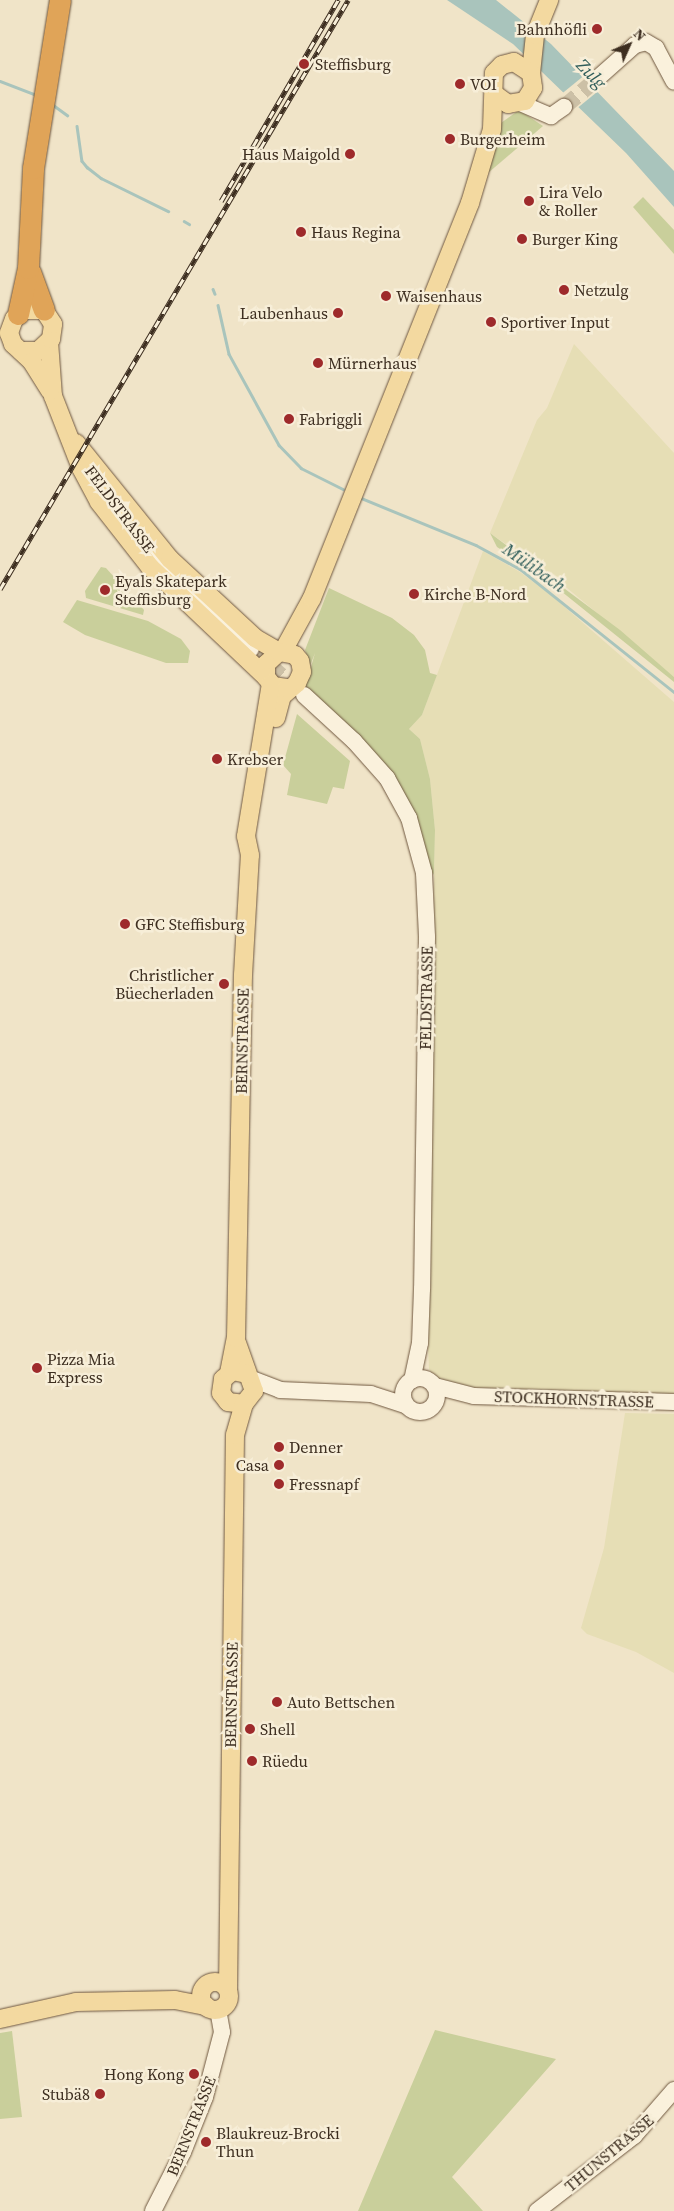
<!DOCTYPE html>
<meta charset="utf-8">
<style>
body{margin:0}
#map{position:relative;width:674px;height:2211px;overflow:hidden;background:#f0e4c8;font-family:"Source Serif 4",serif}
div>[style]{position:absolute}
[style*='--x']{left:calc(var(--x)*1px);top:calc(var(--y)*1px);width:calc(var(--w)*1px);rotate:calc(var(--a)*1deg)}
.farmland>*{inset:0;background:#e6deb5}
.green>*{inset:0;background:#c9cf9b}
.water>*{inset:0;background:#a9c4bc}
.pier>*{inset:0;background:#f0e4c8;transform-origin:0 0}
.stream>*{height:2.5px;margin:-1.25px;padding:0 1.25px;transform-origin:1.25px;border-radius:1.25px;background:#a9c4bc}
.secondary-tunnel>*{height:16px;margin-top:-8px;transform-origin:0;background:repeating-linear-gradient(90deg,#ccc0a6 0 16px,transparent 0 24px)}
.roads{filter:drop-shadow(0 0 1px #6f573f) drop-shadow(0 0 1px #6f573f)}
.secondary>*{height:16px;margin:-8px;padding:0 8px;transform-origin:8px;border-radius:8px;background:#faf1dc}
.secondary>.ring{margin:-8px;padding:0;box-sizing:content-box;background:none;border:16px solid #faf1dc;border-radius:50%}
.primary>*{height:18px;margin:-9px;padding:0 9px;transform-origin:9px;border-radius:9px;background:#f3d9a0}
.primary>.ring{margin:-9px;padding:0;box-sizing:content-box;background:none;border:18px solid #f3d9a0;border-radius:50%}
.highway>*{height:21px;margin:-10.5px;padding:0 10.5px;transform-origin:10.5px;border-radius:10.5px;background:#e0a458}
.rail>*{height:4.5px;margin-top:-2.25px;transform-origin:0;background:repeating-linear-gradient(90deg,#f7eed8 0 8px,#3d2e20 0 16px);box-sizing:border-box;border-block:1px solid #3d2e20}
.dots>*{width:14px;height:14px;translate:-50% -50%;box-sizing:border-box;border:2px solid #f7eed8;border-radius:50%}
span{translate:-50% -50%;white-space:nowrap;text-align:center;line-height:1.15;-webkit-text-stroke:5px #f7eed8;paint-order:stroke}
.poi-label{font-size:16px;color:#3d2e20}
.right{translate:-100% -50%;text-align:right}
.left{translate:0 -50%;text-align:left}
.street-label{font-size:16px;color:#3d2e20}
.water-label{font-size:18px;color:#2f5d5a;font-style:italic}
.north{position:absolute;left:604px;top:20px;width:50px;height:50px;-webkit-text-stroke:4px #f7eed8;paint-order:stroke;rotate:46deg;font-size:14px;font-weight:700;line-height:20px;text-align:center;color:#3d2e20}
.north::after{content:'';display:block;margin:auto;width:18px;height:22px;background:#3d2e20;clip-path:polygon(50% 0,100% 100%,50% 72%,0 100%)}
</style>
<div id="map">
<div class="farmland">
<i style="clip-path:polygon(574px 344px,674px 453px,674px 677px,561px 583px,490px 533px,537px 420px,547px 408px)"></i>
<i style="clip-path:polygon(483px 551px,520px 572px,552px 596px,674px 702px,674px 1395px,502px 1392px,438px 1383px,429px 1369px,426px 1304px,435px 830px,430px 779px,420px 739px,409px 729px,422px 715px)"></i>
<i style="clip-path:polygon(625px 1413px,674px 1414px,674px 1673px,636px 1652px,587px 1634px,581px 1628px,604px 1548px)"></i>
</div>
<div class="green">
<i style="clip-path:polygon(519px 110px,543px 126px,488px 173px,501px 123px)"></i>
<i style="clip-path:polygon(643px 197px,674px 230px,674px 254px,633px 207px)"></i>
<i style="clip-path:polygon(490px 533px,620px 630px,674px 677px,674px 682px,541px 575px,497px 547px)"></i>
<i style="clip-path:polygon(101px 567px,106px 568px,144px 610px,143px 615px,86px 598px,85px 591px)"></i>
<i style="clip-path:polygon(329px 588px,392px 618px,414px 635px,425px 650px,430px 673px,437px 675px,422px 715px,409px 729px,420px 739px,430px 779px,435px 830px,434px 875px,429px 867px,417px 820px,305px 688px,315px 653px,310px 666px,305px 650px)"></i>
<i style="clip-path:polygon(77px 600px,148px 621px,181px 639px,190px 651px,188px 663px,166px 663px,85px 635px,63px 622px)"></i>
<i style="clip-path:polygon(297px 714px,350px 761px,344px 789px,333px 787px,327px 804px,287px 795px,291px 774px,283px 765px)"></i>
<i style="clip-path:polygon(435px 2030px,556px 2059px,452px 2177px,483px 2211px,358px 2211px)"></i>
<i style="clip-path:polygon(12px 2031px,22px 2117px,0 2119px,0 2033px)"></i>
</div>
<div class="water">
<i style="clip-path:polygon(447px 0,496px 0,551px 44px,674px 171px,674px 207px,626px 153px,513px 44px)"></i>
</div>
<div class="pier">
<i style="left:586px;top:74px;width:21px;height:30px;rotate:51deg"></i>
</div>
<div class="stream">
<i style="--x:0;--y:81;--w:39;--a:21"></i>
<i style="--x:52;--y:104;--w:19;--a:36"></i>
<i style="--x:77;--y:126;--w:35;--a:82"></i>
<i style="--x:82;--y:161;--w:8;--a:50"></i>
<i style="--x:87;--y:167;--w:18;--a:38"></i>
<i style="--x:101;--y:178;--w:75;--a:26.2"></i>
<i style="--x:184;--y:221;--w:6;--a:31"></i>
<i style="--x:213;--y:289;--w:5;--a:68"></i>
<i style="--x:218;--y:305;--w:50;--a:77.3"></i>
<i style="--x:229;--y:354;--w:104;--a:61.2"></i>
<i style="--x:279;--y:445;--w:32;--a:46"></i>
<i style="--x:301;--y:468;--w:47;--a:26.6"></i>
<i style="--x:361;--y:498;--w:124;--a:22.2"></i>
<i style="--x:476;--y:545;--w:50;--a:28.6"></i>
<i style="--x:520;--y:569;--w:197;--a:38.6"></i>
</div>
<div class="secondary-tunnel">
<i style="--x:564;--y:107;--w:46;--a:-40.6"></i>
<i style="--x:251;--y:649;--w:68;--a:41.4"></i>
</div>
<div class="roads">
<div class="secondary">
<i style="--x:599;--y:77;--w:48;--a:-41.6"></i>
<i style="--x:635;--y:45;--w:11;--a:-15"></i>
<i style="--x:646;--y:42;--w:12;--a:31"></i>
<i style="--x:656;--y:48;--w:38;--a:62"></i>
<i style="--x:520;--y:103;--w:34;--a:23"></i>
<i style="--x:551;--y:116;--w:16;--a:-35"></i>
<i style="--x:91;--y:473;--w:108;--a:52.5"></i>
<i style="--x:157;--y:559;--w:130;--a:43.8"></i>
<i style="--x:304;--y:695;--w:68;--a:42.6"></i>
<i style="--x:354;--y:741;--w:50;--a:48.3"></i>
<i style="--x:387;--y:778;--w:46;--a:61.2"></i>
<i style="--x:409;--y:818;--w:57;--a:74.7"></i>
<i style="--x:424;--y:873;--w:64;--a:87.3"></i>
<i style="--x:427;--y:937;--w:352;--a:90.8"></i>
<i style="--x:422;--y:1289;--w:54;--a:92.1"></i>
<i style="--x:420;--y:1343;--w:38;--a:102"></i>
<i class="ring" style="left:403px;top:1378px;width:18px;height:18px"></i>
<i style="--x:252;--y:1379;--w:30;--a:21"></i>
<i style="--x:280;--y:1390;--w:91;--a:2.5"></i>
<i style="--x:371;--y:1394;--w:36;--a:18"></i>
<i style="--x:435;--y:1386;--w:40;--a:14.4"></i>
<i style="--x:474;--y:1396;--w:200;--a:1.7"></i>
<i style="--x:153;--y:2211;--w:66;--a:-63"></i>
<i style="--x:183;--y:2152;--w:59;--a:-68.2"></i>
<i style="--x:205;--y:2097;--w:67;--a:-75.3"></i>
<i style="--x:222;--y:2032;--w:23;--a:-100"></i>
<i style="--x:537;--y:2211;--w:123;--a:-37.7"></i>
<i style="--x:634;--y:2136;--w:61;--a:-49"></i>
</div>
<div class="primary">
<i style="--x:531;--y:73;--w:38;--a:-84"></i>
<i style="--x:535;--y:35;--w:38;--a:-68"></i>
<i style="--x:49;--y:342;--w:54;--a:85.8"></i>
<i style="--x:53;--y:396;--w:77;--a:68.7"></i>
<i style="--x:81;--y:468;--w:38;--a:62"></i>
<i style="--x:99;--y:502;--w:83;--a:51.9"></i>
<i style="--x:150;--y:567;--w:160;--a:43.5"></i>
<i style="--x:21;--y:351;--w:17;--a:0"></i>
<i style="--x:38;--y:351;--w:18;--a:-43"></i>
<i style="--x:51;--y:339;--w:15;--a:-82"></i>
<i style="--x:53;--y:324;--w:17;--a:-123"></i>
<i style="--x:44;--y:310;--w:20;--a:180"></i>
<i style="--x:24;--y:310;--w:13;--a:138"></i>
<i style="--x:14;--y:319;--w:15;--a:110"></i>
<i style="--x:9;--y:333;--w:12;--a:70"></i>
<i style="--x:13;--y:344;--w:26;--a:43"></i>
<i style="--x:32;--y:362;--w:34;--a:58"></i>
<i style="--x:76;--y:443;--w:149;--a:51"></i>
<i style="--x:170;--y:559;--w:116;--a:42.9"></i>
<i style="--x:255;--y:638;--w:28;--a:30"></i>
<i style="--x:283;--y:651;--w:60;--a:-61.3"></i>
<i style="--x:312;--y:598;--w:425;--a:-68.2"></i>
<i style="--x:470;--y:203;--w:77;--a:-73.4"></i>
<i style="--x:492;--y:129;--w:56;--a:-88"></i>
<i style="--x:494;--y:73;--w:11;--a:-45"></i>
<i style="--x:502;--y:65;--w:12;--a:-14"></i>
<i style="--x:514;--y:62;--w:20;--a:33"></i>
<i style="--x:531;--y:73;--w:15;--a:82"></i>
<i style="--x:533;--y:88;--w:15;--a:122"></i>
<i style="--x:525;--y:101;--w:17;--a:170"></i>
<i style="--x:508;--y:104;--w:17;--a:-144"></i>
<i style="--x:276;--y:718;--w:23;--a:-75"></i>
<i style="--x:282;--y:696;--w:20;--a:-41"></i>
<i style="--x:297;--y:683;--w:12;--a:-66"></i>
<i style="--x:302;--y:672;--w:11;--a:-100"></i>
<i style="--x:300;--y:661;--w:8;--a:-130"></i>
<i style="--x:295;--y:655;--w:16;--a:-169"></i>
<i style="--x:279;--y:652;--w:18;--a:137"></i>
<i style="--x:266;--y:664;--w:13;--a:90"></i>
<i style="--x:266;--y:677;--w:11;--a:52"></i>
<i style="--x:273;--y:686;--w:15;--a:8"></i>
<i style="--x:237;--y:1343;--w:51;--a:70.5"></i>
<i style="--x:254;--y:1391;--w:16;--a:128"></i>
<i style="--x:244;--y:1404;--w:16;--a:-173"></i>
<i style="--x:228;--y:1402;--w:11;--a:-128"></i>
<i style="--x:221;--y:1393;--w:14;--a:-82"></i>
<i style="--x:223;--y:1379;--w:13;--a:-39"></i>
<i style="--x:233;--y:1371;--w:14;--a:12"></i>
<i style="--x:229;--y:1373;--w:36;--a:-79"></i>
<i style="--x:236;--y:1338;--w:363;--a:-88.9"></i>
<i style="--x:243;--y:975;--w:120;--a:-86.7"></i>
<i style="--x:250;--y:855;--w:19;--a:-102"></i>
<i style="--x:246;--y:836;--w:154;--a:-80.7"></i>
<i class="ring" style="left:201px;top:1982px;width:10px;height:10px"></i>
<i style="--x:228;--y:1990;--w:555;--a:-89.28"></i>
<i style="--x:235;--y:1435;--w:32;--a:-74"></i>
<i style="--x:0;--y:2019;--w:78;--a:-12.6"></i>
<i style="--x:76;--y:2002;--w:99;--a:-1.2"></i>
<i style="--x:175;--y:2000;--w:32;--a:11"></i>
</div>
<div class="highway">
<i style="--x:30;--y:272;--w:40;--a:69.8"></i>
<i style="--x:18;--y:314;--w:47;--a:-77.7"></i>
<i style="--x:28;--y:268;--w:100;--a:-87.1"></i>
<i style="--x:33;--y:168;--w:170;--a:-80.9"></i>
</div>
</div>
<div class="rail">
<i style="--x:221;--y:201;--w:233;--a:-59.8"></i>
<i style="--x:0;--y:589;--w:684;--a:-59.42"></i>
</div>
<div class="dots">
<i style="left:597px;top:29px;background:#9e2a2b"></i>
<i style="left:304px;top:64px;background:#9e2a2b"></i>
<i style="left:460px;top:84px;background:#9e2a2b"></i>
<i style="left:450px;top:139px;background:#9e2a2b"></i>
<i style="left:350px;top:154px;background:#9e2a2b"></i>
<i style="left:529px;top:201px;background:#9e2a2b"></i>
<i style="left:301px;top:232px;background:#9e2a2b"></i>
<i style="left:522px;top:239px;background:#9e2a2b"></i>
<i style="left:564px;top:290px;background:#9e2a2b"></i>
<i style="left:386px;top:296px;background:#9e2a2b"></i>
<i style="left:338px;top:313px;background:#9e2a2b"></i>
<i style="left:491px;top:322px;background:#9e2a2b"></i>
<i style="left:318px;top:363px;background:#9e2a2b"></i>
<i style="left:289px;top:419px;background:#9e2a2b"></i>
<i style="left:105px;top:590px;background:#9e2a2b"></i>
<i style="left:414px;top:594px;background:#9e2a2b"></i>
<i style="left:217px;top:759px;background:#9e2a2b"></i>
<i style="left:125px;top:924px;background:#9e2a2b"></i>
<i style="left:224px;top:984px;background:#9e2a2b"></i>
<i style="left:37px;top:1368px;background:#9e2a2b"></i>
<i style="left:279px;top:1447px;background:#9e2a2b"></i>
<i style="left:279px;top:1465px;background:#9e2a2b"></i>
<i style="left:279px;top:1484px;background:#9e2a2b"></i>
<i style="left:277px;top:1702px;background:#9e2a2b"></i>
<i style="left:250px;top:1729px;background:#9e2a2b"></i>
<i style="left:252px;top:1761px;background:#9e2a2b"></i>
<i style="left:194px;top:2074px;background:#9e2a2b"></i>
<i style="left:100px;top:2094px;background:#9e2a2b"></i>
<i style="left:206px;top:2142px;background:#9e2a2b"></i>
</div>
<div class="poi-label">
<span class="right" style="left:587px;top:29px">Bahnhöfli</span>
<span class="left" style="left:315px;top:64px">Steffisburg</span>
<span class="left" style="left:470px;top:84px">VOI</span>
<span class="left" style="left:460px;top:139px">Burgerheim</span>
<span class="right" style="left:340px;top:154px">Haus Maigold</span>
<span class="left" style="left:539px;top:201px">Lira Velo<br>&amp; Roller</span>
<span class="left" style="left:311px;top:232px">Haus Regina</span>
<span class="left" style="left:532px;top:239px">Burger King</span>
<span class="left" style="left:574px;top:290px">Netzulg</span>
<span class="left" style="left:396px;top:296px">Waisenhaus</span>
<span class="right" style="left:328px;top:313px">Laubenhaus</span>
<span class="left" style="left:501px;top:322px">Sportiver Input</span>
<span class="left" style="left:328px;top:363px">Mürnerhaus</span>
<span class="left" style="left:299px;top:419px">Fabriggli</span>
<span class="left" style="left:115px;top:590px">Eyals Skatepark<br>Steffisburg</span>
<span class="left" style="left:424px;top:594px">Kirche B-Nord</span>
<span class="left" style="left:227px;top:759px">Krebser</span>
<span class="left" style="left:135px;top:924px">GFC Steffisburg</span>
<span class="right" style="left:214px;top:984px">Christlicher<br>Büecherladen</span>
<span class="left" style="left:47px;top:1368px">Pizza Mia<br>Express</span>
<span class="left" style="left:289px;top:1447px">Denner</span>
<span class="right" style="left:269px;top:1465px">Casa</span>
<span class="left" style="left:289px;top:1484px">Fressnapf</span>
<span class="left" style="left:287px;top:1702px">Auto Bettschen</span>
<span class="left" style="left:260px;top:1729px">Shell</span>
<span class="left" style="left:262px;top:1761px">Rüedu</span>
<span class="right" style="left:184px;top:2074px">Hong Kong</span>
<span class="right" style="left:90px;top:2094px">Stubä8</span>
<span class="left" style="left:216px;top:2142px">Blaukreuz-Brocki<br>Thun</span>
</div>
<div class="street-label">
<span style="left:120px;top:509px;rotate:53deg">FELDSTRASSE</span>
<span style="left:426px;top:998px;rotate:-89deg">FELDSTRASSE</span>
<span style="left:242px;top:1041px;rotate:-89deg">BERNSTRASSE</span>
<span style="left:574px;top:1399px;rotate:2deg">STOCKHORNSTRASSE</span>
<span style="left:231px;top:1695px;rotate:-89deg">BERNSTRASSE</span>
<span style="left:191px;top:2126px;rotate:-68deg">BERNSTRASSE</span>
<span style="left:609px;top:2153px;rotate:-40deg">THUNSTRASSE</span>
</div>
<div class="water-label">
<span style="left:591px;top:74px;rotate:46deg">Zulg</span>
<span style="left:534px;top:568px;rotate:35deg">Mülibach</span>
</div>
<div class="north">N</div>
</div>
